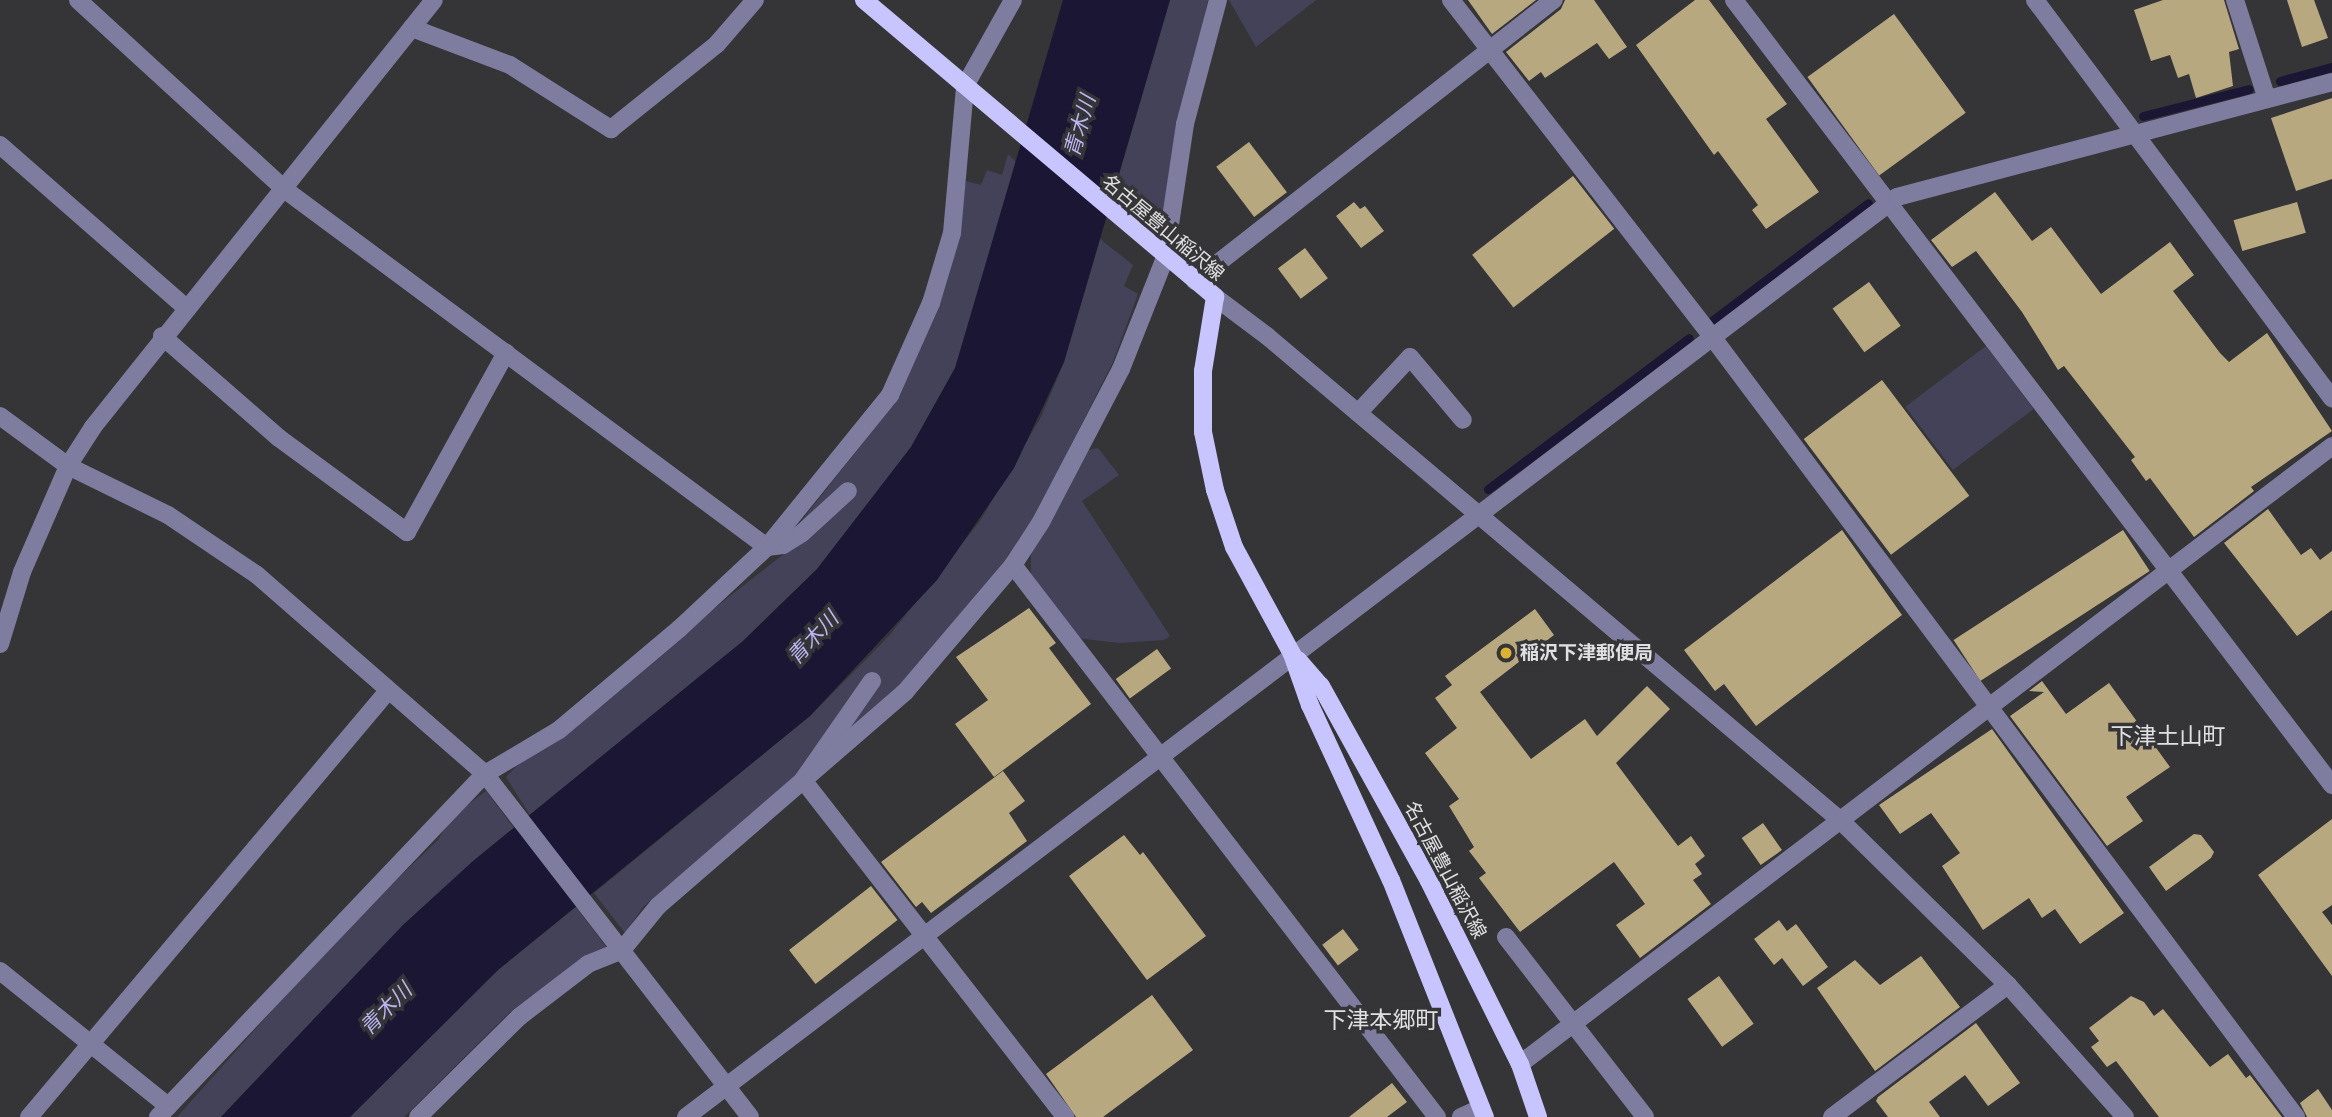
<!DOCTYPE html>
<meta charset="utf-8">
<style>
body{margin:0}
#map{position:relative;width:2332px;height:1117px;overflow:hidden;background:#353538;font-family:"Archivo Narrow","Noto Sans JP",sans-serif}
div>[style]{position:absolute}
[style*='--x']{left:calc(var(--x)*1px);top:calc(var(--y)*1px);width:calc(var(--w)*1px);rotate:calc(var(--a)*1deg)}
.green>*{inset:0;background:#444258;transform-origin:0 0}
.water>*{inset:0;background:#1a1633}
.stream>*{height:9px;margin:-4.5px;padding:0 4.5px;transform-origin:4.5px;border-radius:4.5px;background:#1a1633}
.building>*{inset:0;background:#b7a880;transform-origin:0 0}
.minor>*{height:18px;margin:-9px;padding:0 9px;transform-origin:9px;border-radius:9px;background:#7e7c9f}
.major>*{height:18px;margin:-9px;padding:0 9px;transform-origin:9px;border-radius:9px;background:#c8c4fd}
.dots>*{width:19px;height:19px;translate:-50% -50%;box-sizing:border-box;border:4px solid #353538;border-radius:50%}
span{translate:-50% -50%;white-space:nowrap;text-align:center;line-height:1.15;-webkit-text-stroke:7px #353538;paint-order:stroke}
.street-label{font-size:19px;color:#e0e0e2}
.poi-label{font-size:19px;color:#e0e0e2;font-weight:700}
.left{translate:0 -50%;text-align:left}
.water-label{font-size:21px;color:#bbb5f3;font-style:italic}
.quarter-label{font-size:23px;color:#e0e0e2}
</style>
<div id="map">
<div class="green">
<i style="clip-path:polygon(1170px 0,1208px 0,1161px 221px,1116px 184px)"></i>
<i style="clip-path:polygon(1229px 0,1316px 0,1256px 47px)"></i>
<i style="clip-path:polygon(1008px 154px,1017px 163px,955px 368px,911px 447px,817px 569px,743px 641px,530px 815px,506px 777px,534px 749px,807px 536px,791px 534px,896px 401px,931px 324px,955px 248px,966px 181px,981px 185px,987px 170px,1002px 175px)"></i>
<i style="clip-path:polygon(1100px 239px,1133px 265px,1124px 286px,1138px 294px,1113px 362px,1036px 514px,1003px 563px,899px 686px,826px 754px,869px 677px,793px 779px,643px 907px,625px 933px,594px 893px,810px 716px,889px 636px,980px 521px,1041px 417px,1064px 362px)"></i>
<i style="left:1986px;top:346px;width:79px;height:101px;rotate:53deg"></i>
<i style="clip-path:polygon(1098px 448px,1119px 475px,1082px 501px,1170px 636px,1164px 640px,1119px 643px,1077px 638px,1031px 574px,1031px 553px,1088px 450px)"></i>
<i style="clip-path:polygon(486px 791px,514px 828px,403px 925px,221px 1117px,177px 1117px,343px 931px,438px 840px,451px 817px)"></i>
<i style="clip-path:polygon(576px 907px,607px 948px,588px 955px,511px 1011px,404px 1117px,350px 1117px,498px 970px)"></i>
</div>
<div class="water">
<i style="clip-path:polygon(1063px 0,1170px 0,1064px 362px,1014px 468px,937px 580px,810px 716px,498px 970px,350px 1117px,221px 1117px,403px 925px,473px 861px,743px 641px,817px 569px,911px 447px,955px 368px)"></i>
</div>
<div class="stream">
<i style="--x:2280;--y:81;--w:54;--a:-15.1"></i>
<i style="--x:2143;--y:116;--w:109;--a:-14.3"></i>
<i style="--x:1713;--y:320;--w:194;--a:-37"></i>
<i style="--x:1488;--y:489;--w:251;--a:-36.9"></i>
</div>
<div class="building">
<i style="clip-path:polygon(1468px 0,1536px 0,1492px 34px)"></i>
<i style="clip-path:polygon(1565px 0,1594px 0,1627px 47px,1609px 59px,1597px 43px,1545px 78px,1541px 72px,1529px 81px,1506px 52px,1561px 9px)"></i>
<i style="clip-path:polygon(1695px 0,1709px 0,1787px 104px,1766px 119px,1819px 192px,1766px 229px,1752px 210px,1758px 205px,1718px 151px,1714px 155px,1636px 45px)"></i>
<i style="clip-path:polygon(2163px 0,2224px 0,2239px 49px,2229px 52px,2233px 86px,2196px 98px,2189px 74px,2178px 78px,2170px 55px,2151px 61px,2134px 10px)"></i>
<i style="clip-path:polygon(2287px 0,2314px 0,2328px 38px,2302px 47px)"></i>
<i style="left:1894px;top:14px;width:122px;height:107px;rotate:54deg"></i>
<i style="clip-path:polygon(2332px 98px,2332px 179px,2296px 191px,2271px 118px)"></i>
<i style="left:1249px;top:142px;width:63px;height:41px;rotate:53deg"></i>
<i style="left:1573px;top:176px;width:67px;height:128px;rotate:52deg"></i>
<i style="clip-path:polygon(1995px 192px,2032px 241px,2051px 227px,2101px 294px,2170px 242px,2194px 275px,2173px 291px,2220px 353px,2229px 362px,2267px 333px,2332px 431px,2251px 487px,2254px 491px,2194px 537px,2150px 478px,2146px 481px,2131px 460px,2135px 457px,2064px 366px,2058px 370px,2022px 312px,1976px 251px,1952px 267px,1931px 240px)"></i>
<i style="clip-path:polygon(1354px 202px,1360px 209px,1365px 206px,1384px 231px,1361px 248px,1336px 216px)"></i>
<i style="left:2297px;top:202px;width:32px;height:66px;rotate:74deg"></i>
<i style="left:1305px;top:248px;width:38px;height:34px;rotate:53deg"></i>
<i style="left:1869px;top:282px;width:54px;height:45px;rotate:54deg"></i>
<i style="left:1882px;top:380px;width:145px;height:98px;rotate:53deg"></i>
<i style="clip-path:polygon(2268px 509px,2301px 555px,2311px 548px,2320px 560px,2332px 551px,2332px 610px,2297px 636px,2224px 543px)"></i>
<i style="clip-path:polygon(1842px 530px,1902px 615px,1756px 726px,1724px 684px,1715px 691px,1684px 650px)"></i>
<i style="left:2123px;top:530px;width:49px;height:202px;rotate:57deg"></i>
<i style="clip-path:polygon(1029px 608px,1056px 643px,1049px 648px,1091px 704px,994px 777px,955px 724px,988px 700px,956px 657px)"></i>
<i style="clip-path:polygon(1535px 609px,1554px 635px,1480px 692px,1531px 759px,1585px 719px,1597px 736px,1647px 686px,1670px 709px,1616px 763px,1678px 846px,1691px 836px,1705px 856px,1695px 864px,1702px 874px,1693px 880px,1711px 904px,1640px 958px,1616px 925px,1645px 904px,1614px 862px,1520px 932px,1479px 878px,1486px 873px,1469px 851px,1474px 847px,1449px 806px,1459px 799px,1425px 753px,1457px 728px,1435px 698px,1452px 685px,1445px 676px)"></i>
<i style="left:1157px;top:649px;width:24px;height:51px;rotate:54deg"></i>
<i style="clip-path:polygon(2042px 681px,2066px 714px,2109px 683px,2170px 767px,2126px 797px,2143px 821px,2107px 846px,2010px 716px,2044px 692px,2029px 691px)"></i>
<i style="clip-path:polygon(1992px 729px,2124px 913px,2080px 944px,2055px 909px,2042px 918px,2029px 898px,1983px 930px,1942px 866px,1960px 853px,1931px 813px,1900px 834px,1879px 805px)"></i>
<i style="clip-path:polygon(1003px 771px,1025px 801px,1009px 813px,1027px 841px,931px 913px,922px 902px,916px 907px,881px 862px)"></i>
<i style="clip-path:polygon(2332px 819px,2332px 905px,2322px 912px,2332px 925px,2332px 976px,2258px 875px)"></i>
<i style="left:1763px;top:823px;width:33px;height:26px;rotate:55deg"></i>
<i style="clip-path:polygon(2194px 834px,2201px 835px,2214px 852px,2211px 858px,2166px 891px,2149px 867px)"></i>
<i style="clip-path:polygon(1124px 835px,1140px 855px,1143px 852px,1206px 936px,1147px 980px,1069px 876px)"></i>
<i style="left:871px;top:886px;width:43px;height:104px;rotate:52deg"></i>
<i style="clip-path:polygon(1779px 920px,1787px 931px,1796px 924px,1828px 967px,1803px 986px,1782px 958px,1774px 965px,1754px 939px)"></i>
<i style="left:1343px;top:929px;width:26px;height:26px;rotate:53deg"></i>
<i style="clip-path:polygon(1921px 956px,1960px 1007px,1875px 1071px,1817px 988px,1855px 960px,1880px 985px)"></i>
<i style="left:1719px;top:976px;width:59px;height:39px;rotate:54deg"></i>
<i style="clip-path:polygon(1152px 995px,1193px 1050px,1103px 1117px,1076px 1117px,1046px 1074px)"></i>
<i style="clip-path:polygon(2131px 996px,2144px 1002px,2154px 1016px,2163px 1009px,2210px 1067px,2228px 1054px,2246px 1078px,2250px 1075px,2282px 1117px,2159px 1117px,2116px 1061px,2107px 1067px,2091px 1047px,2099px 1041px,2089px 1028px)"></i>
<i style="clip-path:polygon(1976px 1023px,2020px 1083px,1988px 1106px,1965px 1075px,1929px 1102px,1940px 1117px,1888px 1117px,1876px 1101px,1878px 1097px)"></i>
<i style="clip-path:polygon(1392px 1083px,1407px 1102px,1387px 1117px,1349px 1117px)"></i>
<i style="clip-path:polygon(2318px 1089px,2332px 1110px,2332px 1117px,2307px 1117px,2300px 1103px)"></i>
</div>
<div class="minor">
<i style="--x:78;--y:0;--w:280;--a:42.5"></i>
<i style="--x:284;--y:189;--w:601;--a:36.55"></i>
<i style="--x:767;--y:547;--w:16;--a:-7"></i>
<i style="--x:783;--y:545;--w:22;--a:-32"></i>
<i style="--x:802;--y:533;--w:62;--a:-42.4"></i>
<i style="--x:1451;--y:0;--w:428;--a:52.2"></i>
<i style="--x:1713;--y:338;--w:973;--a:53.19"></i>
<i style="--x:1734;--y:0;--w:987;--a:52.7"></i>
<i style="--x:2035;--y:0;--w:497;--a:53.3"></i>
<i style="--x:2235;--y:0;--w:104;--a:72.1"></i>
<i style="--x:412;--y:28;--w:105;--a:20.7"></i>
<i style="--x:510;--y:65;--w:120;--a:32.4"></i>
<i style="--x:611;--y:129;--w:136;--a:-38.7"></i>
<i style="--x:717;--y:44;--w:58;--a:-49.2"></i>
<i style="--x:0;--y:145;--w:246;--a:41.2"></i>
<i style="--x:1195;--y:281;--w:456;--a:-38.1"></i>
<i style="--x:1215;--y:297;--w:65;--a:36.9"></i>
<i style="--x:1267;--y:336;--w:751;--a:40.2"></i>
<i style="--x:1841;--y:821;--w:234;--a:44.5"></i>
<i style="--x:2008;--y:985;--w:176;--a:48.4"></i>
<i style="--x:162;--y:336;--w:155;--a:41.1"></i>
<i style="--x:279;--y:438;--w:159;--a:36.3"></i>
<i style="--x:407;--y:532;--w:205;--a:-61.1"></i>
<i style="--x:1358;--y:413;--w:76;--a:-47.1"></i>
<i style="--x:1410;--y:357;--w:82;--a:49.9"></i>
<i style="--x:0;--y:416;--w:84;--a:36.3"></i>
<i style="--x:68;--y:466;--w:111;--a:26.1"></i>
<i style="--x:168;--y:515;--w:107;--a:34"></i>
<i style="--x:257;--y:575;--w:303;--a:41.1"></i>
<i style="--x:485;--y:774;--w:433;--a:52.3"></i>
<i style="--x:1013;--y:565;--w:696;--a:52.47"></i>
<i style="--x:0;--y:644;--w:75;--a:-73"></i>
<i style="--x:22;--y:572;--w:116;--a:-66.5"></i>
<i style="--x:68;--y:466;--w:46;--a:-57.3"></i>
<i style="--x:93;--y:427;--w:546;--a:-51.39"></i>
<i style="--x:872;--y:681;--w:121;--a:124.9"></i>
<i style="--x:803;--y:780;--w:427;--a:52.1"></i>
<i style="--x:1506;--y:937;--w:227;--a:52.3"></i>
<i style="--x:0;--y:971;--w:216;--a:38.8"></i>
<i style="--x:1520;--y:1064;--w:1020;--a:-37.27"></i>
<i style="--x:29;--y:1117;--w:556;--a:-49.89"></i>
<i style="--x:158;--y:1117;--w:474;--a:-46.4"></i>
<i style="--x:485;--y:774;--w:86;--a:-30.7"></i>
<i style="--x:559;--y:730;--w:157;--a:-40.1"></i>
<i style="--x:679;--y:629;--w:120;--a:-43"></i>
<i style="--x:767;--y:547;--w:196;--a:-51"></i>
<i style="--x:890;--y:395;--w:101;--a:-66"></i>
<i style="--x:931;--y:303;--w:73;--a:-73.3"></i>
<i style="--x:952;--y:233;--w:148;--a:-84.9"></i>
<i style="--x:965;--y:86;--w:98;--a:-60.8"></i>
<i style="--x:418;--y:1117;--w:142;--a:-44.7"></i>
<i style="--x:519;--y:1017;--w:87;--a:-37.5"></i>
<i style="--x:588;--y:964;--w:37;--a:-22"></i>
<i style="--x:622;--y:950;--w:57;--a:-50.7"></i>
<i style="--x:658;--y:906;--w:327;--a:-40.9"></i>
<i style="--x:905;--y:692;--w:167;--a:-49.6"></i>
<i style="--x:1013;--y:565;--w:51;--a:-56.9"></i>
<i style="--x:1041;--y:522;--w:173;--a:-62.4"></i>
<i style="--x:1121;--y:369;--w:119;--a:-68.4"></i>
<i style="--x:1165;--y:258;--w:135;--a:-81.5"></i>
<i style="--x:1185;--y:124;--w:128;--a:-75.1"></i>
<i style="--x:686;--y:1117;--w:1521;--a:-37.22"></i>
<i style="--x:1897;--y:197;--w:450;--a:-14.8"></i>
<i style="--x:1461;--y:1117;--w:22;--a:-24"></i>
<i style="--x:1832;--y:1117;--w:220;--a:-36.9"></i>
</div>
<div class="major">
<i style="--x:864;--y:0;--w:460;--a:40.2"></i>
<i style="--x:1215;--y:297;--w:75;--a:99.2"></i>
<i style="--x:1203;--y:371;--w:61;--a:90"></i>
<i style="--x:1203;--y:432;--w:59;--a:78.3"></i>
<i style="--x:1215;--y:490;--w:60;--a:71.6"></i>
<i style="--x:1234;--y:547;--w:122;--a:61.5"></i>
<i style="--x:1292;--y:654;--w:54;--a:70.6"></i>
<i style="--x:1310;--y:705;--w:193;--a:65.2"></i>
<i style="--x:1391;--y:880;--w:255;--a:68.4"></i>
<i style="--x:1298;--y:660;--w:35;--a:49"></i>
<i style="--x:1321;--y:686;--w:223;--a:61"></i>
<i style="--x:1429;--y:881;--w:204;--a:63.6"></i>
<i style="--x:1520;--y:1064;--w:56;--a:71.2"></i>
</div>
<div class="dots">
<i style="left:1506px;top:653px;background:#dcb233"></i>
</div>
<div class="street-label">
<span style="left:1163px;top:228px;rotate:40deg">名古屋豊山稲沢線</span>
<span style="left:1445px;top:870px;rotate:62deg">名古屋豊山稲沢線</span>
</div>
<div class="poi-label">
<span class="left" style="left:1520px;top:653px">稲沢下津郵便局</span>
</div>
<div class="water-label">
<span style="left:1080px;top:126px;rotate:-74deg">青木川</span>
<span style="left:813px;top:638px;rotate:-47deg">青木川</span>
<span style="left:386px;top:1009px;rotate:-45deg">青木川</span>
</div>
<div class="quarter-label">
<span style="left:2168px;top:736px">下津土山町</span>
<span style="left:1381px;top:1020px">下津本郷町</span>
</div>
</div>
